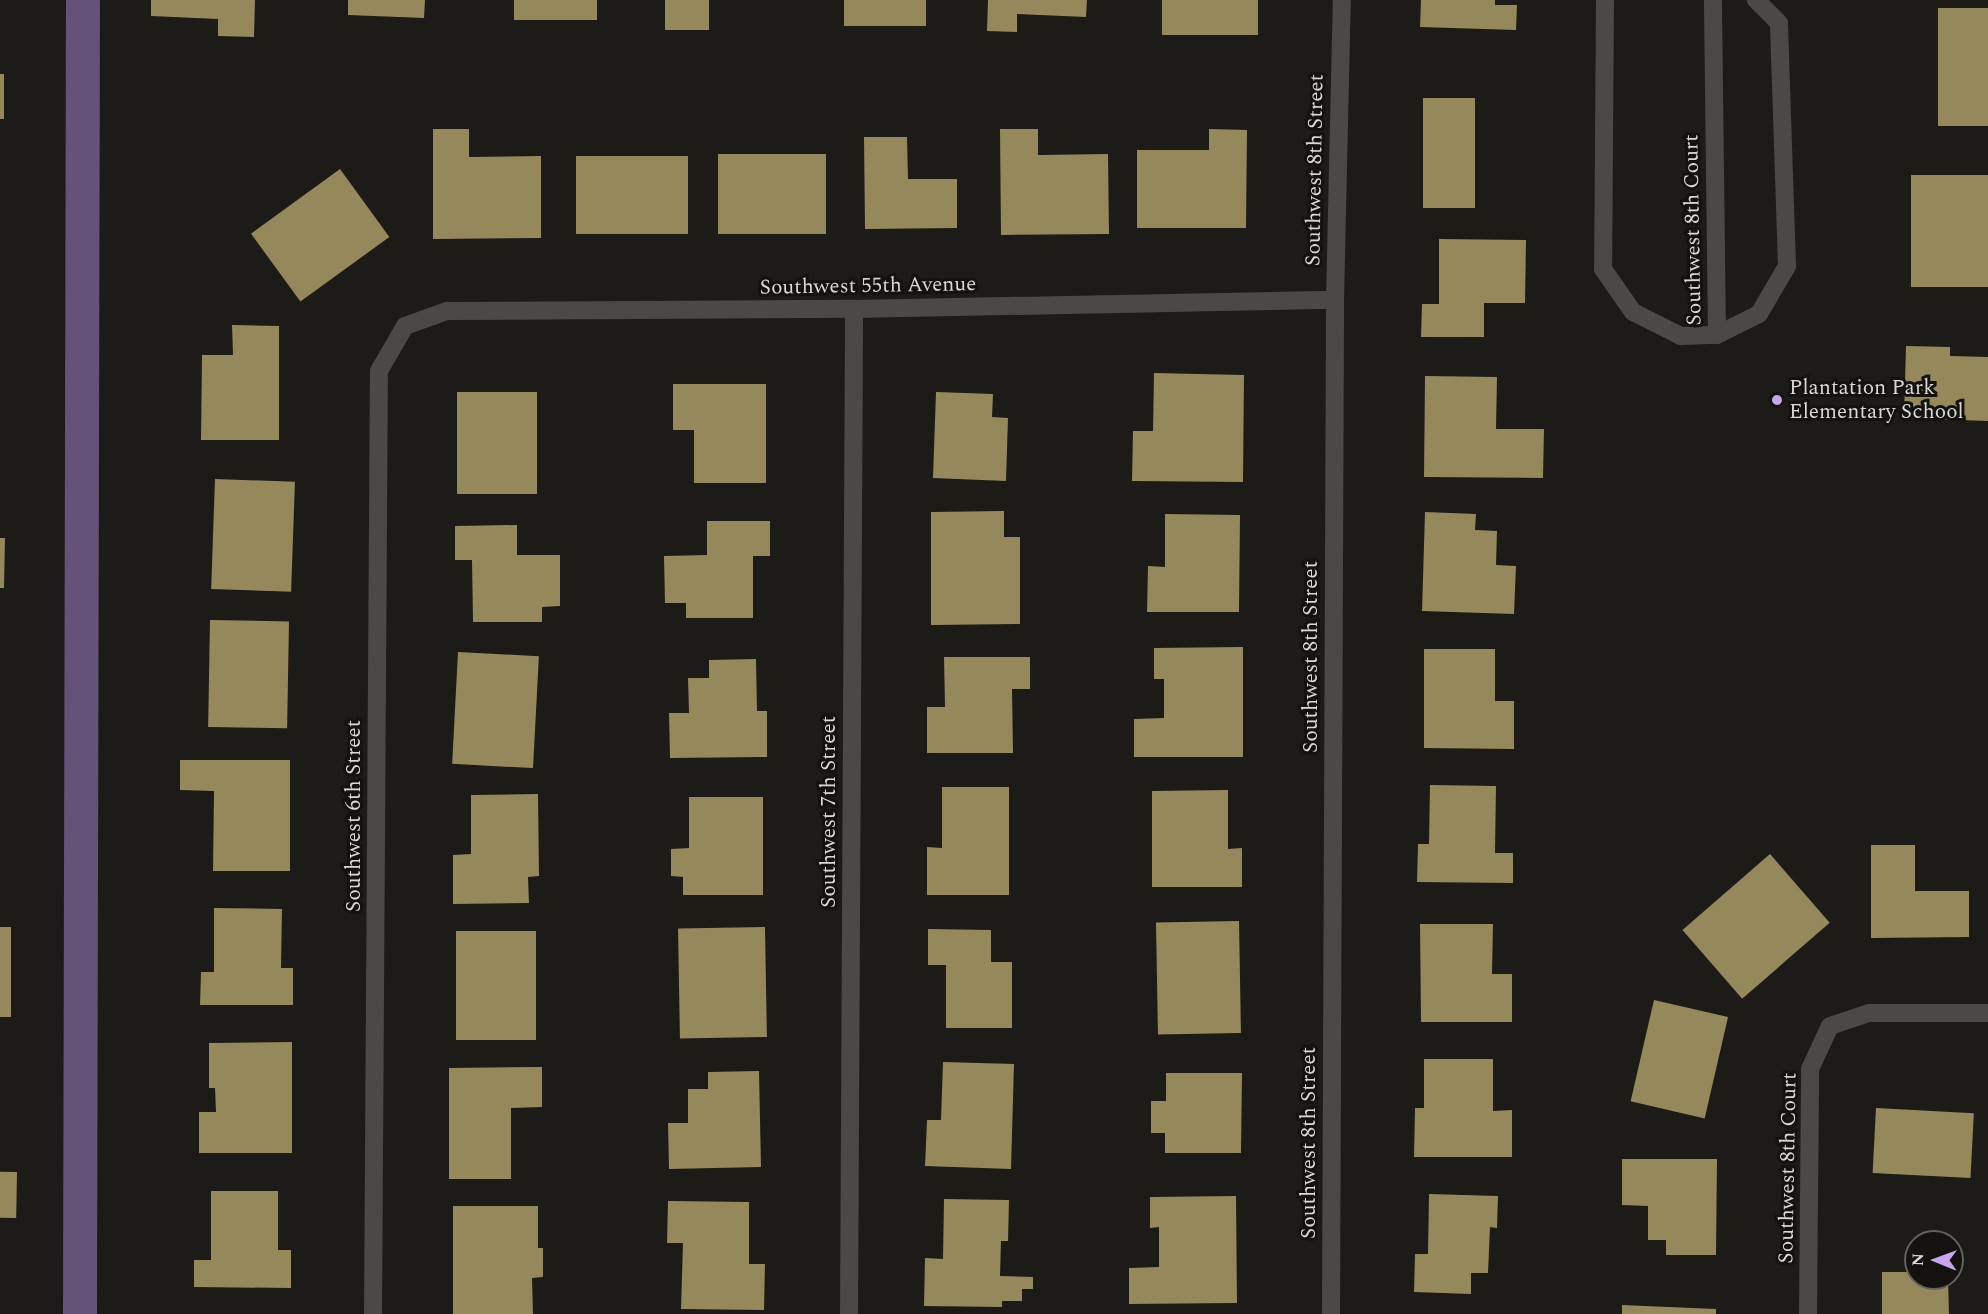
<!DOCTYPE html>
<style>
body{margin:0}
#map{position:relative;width:1988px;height:1314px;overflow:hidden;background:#1c1b18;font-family:Spectral,serif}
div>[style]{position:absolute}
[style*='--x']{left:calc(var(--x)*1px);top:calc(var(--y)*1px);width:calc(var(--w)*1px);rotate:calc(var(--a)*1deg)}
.canal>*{height:34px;margin:-17px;padding:0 17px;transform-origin:17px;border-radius:17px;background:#655279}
.building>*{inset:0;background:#95885a;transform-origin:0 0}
.minor>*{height:18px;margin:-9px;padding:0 9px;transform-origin:9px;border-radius:9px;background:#4a4946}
.dots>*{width:16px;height:16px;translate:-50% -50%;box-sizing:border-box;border:3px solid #13120f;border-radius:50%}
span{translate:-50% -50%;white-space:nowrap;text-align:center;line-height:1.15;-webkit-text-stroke:6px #13120f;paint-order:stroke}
.street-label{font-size:21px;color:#d8d8d6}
.poi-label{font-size:21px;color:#d8d8d6}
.left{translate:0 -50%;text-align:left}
.north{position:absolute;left:1904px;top:1230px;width:60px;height:60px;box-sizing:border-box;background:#13120f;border:2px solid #62615f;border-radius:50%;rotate:271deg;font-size:16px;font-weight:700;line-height:24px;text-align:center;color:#d8d8d6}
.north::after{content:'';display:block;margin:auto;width:21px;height:27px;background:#c8a5ee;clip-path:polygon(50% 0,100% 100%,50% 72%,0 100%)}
</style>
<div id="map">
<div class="canal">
<i style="--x:80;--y:1314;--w:1314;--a:-89.87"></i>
</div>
<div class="building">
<i style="clip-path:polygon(151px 0,255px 0,254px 37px,218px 36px,218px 19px,151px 16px)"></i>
<i style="clip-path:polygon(348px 0,425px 0,424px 18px,348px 15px)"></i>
<i style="left:514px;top:0;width:83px;height:20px"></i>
<i style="left:665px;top:0;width:44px;height:30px"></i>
<i style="left:844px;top:0;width:82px;height:26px"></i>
<i style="clip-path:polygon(988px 0,1087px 0,1086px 17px,1017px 14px,1017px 32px,987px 31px)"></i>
<i style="left:1162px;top:0;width:96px;height:35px"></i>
<i style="clip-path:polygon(1421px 0,1495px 0,1495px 5px,1517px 5px,1516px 30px,1420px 27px)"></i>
<i style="left:1938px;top:8px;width:50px;height:118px"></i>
<i style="left:0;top:74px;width:4px;height:45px"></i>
<i style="left:1423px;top:98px;width:52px;height:110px"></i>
<i style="clip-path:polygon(433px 129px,469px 129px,469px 157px,541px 156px,541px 238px,433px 239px)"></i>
<i style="clip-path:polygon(1000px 129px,1038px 129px,1038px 155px,1108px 154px,1109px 234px,1001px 235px)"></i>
<i style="clip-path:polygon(1209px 129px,1247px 130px,1246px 228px,1137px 228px,1137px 150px,1209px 150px)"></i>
<i style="clip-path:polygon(864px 137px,907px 137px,908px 179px,957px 179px,957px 228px,865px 229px)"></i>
<i style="left:826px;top:154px;width:80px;height:108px;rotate:90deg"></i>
<i style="left:576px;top:156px;width:112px;height:78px"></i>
<i style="left:340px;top:169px;width:84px;height:110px;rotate:54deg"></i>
<i style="left:1988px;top:175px;width:112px;height:77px;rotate:90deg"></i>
<i style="clip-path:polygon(1439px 239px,1526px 240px,1525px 303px,1484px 303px,1484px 337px,1421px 337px,1422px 304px,1439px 304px)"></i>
<i style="clip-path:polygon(232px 325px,279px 326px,279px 440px,201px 440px,202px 355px,233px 355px)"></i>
<i style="clip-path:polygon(1906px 346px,1950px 347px,1950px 356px,1988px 357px,1988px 421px,1904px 418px)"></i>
<i style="clip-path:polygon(1154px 373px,1244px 375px,1243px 482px,1132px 481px,1133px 431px,1153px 431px)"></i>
<i style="clip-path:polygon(1425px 376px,1497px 377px,1496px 429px,1544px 429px,1543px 478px,1424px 477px)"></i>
<i style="clip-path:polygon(673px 384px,766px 384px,766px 483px,694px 483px,694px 430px,673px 430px)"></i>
<i style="left:457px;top:392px;width:80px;height:102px"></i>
<i style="clip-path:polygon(936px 392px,993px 394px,992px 417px,1008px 418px,1006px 481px,933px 478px)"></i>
<i style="left:215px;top:479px;width:80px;height:110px;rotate:2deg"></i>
<i style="clip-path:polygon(1004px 511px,1004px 537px,1020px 537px,1020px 624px,931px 625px,931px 512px)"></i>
<i style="clip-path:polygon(1425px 512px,1476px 514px,1475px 530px,1497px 531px,1496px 565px,1516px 566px,1514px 614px,1422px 611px)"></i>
<i style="clip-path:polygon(1165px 514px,1240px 515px,1239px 612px,1147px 612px,1148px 566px,1165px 567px)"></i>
<i style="clip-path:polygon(707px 521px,770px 521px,770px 556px,753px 556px,753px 618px,686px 618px,686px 603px,665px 603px,664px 556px,707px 555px)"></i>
<i style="clip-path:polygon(517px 525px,517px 555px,560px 555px,560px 606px,542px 607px,542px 622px,473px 622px,472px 560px,455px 560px,455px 526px)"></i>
<i style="clip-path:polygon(0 538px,5px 538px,4px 588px,0 588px)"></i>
<i style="left:210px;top:620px;width:79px;height:107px;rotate:1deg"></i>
<i style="clip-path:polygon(1243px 647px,1243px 757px,1134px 757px,1134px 719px,1164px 718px,1164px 679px,1154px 679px,1154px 648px)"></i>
<i style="clip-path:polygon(1424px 649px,1495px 649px,1495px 701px,1514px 701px,1514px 749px,1424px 748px)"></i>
<i style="left:458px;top:652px;width:81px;height:112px;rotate:3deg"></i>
<i style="clip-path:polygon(944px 657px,1030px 657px,1030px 689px,1012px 689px,1013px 753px,927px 753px,927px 707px,945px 707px)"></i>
<i style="clip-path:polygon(756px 659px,757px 711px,767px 711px,767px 757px,670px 758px,669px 713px,689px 713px,688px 678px,709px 678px,709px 660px)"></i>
<i style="clip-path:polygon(180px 760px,290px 760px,290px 871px,213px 871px,214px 791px,180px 790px)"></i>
<i style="clip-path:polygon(1430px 785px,1496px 786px,1495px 853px,1513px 853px,1513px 883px,1417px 882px,1418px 844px,1429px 844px)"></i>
<i style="clip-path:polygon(942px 787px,1009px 787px,1009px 895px,927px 895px,927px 847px,942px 848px)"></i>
<i style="clip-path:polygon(1228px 790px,1228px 849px,1242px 848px,1242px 887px,1152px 887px,1152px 791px)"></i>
<i style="clip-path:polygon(538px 794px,539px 876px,528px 877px,529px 903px,453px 904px,453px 855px,471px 854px,471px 795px)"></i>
<i style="clip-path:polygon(689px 797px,763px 797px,763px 895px,683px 895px,683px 877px,671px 876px,671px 849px,689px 848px)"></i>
<i style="clip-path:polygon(1871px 845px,1915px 845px,1915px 891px,1969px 891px,1969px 937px,1871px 938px)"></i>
<i style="left:1770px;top:854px;width:91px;height:116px;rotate:49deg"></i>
<i style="clip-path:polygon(214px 908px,282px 909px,281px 968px,293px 968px,293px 1005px,200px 1005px,201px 972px,214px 972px)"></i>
<i style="left:1239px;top:921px;width:112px;height:83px;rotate:89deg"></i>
<i style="clip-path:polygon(1420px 924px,1493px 924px,1492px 974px,1512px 974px,1512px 1022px,1421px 1022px)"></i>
<i style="left:0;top:927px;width:11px;height:90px"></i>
<i style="left:765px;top:927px;width:110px;height:87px;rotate:89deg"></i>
<i style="clip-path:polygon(928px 929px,991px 930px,991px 962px,1012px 962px,1012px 1028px,946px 1028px,946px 965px,928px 965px)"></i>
<i style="left:456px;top:931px;width:80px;height:109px"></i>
<i style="left:1654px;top:1000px;width:76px;height:104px;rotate:13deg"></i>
<i style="clip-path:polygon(292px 1042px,292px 1153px,199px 1153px,199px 1112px,216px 1112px,215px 1088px,209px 1088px,209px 1043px)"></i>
<i style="clip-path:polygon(1424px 1059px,1493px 1059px,1493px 1111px,1512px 1110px,1512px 1157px,1414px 1157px,1415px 1108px,1424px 1108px)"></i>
<i style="clip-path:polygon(943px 1062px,1014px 1064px,1011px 1169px,925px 1166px,927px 1120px,941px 1120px)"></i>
<i style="clip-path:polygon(542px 1067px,542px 1107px,511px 1108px,511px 1179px,449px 1179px,449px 1068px)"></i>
<i style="clip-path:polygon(759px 1071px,761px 1167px,669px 1169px,668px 1123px,688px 1123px,688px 1089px,708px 1089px,708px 1072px)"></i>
<i style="clip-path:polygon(1166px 1073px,1242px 1073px,1241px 1153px,1165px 1153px,1165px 1133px,1151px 1133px,1151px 1101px,1166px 1101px)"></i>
<i style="left:1876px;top:1108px;width:98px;height:65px;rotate:3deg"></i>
<i style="clip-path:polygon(1622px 1159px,1717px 1159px,1716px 1255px,1666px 1255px,1666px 1240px,1648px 1240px,1648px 1206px,1622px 1205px)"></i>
<i style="left:17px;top:1172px;width:46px;height:17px;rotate:91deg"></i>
<i style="clip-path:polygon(211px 1191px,278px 1191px,278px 1250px,291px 1250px,291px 1288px,194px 1287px,194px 1260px,211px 1260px)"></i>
<i style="clip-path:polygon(1429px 1194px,1498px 1196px,1497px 1228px,1490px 1227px,1488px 1273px,1471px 1273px,1471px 1294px,1414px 1292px,1415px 1254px,1428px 1254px)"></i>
<i style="clip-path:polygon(1236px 1196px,1237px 1303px,1129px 1304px,1129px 1268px,1159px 1267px,1159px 1227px,1150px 1228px,1150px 1197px)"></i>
<i style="clip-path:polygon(944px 1199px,1009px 1200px,1008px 1241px,1001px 1241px,1000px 1276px,1033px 1277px,1033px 1289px,1022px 1289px,1022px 1301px,1002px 1301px,1002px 1307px,924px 1306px,925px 1258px,943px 1259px)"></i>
<i style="clip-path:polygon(668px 1201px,749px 1202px,749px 1264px,765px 1264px,764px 1310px,681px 1309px,683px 1243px,667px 1243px)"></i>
<i style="clip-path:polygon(453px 1206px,538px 1206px,538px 1248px,543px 1248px,543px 1277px,532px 1278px,533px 1314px,453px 1314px)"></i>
<i style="clip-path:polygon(1882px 1272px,1916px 1272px,1916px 1278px,1948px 1278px,1949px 1314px,1882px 1314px)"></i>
<i style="clip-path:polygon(1622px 1305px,1716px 1309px,1716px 1314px,1622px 1314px)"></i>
</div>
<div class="minor">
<i style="--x:1605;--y:0;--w:269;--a:90.4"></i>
<i style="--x:1603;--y:269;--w:52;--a:55.1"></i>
<i style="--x:1633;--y:312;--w:54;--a:26.6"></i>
<i style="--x:1681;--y:336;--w:36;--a:-2"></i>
<i style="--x:1717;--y:335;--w:335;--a:-90.7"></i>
<i style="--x:1717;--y:335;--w:47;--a:-26.6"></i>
<i style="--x:1759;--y:314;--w:56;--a:-59.7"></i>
<i style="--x:1787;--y:266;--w:243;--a:-91.9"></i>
<i style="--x:1779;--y:23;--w:33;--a:-135"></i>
<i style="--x:373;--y:1314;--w:943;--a:-89.64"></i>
<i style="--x:379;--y:371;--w:52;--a:-60"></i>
<i style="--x:405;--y:326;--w:45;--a:-19.7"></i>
<i style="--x:447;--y:311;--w:407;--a:-0.3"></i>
<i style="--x:854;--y:309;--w:481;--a:-1.1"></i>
<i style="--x:849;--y:1314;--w:1005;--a:-89.71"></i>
<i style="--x:1331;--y:1314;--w:1014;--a:-89.77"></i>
<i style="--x:1335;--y:300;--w:300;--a:-88.7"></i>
<i style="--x:1808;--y:1314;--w:245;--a:-89.5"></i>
<i style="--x:1810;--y:1069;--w:47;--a:-65.1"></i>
<i style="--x:1830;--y:1026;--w:41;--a:-18.4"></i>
<i style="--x:1869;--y:1013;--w:119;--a:0"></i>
</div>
<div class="dots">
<i style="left:1777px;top:400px;background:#c8a5ee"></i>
</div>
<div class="street-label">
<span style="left:1315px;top:170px;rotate:-89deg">Southwest 8th Street</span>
<span style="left:1693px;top:230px;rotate:-91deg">Southwest 8th Court</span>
<span style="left:868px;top:286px;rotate:-1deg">Southwest 55th Avenue</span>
<span style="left:1311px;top:657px;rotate:-90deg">Southwest 8th Street</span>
<span style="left:829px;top:812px;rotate:-90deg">Southwest 7th Street</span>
<span style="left:354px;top:816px;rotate:-90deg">Southwest 6th Street</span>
<span style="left:1309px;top:1143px;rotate:-90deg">Southwest 8th Street</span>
<span style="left:1788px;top:1168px;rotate:-89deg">Southwest 8th Court</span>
</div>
<div class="poi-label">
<span class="left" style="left:1789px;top:400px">Plantation Park<br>Elementary School</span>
</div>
<div class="north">N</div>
</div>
